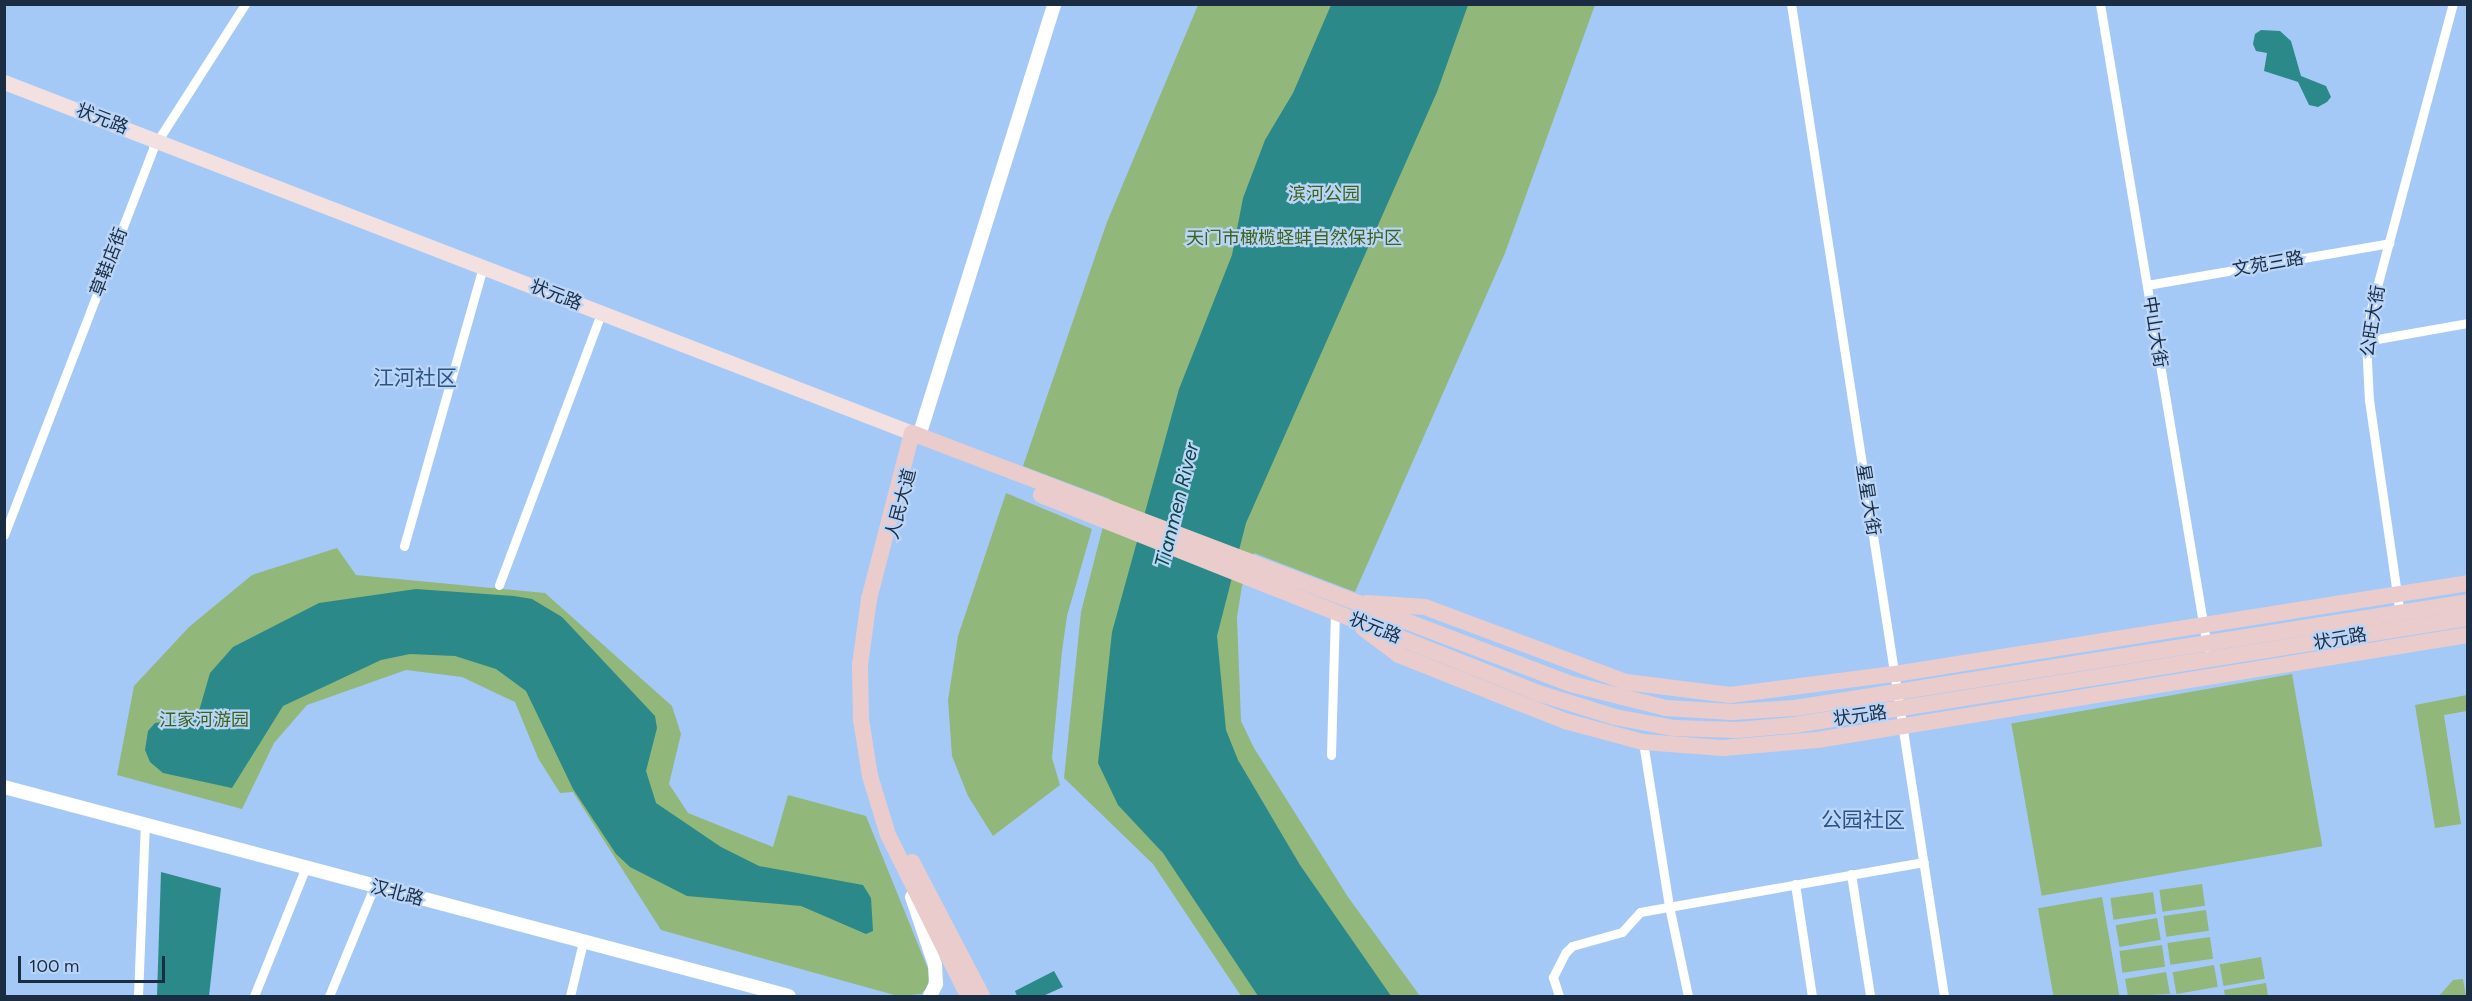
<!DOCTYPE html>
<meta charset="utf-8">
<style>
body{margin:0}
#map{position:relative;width:2472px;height:1001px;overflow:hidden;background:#a5c9f6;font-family:Figtree,"Noto Sans SC",sans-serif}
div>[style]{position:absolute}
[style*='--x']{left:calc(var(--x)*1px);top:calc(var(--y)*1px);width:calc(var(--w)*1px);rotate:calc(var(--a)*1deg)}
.green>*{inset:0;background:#91b77b;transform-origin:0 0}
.water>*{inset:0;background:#2b8989}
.street>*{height:9px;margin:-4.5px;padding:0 4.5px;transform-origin:4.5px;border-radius:4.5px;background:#fff}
.secondary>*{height:14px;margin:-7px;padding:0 7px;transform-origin:7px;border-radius:7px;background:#fff}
.primary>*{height:15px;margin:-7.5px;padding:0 7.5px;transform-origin:7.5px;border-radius:7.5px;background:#f3e0e1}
.highway>*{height:16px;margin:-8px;padding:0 8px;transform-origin:8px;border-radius:8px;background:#ebcccd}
span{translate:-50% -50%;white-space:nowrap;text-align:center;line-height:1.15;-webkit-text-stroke:4.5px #bad5f7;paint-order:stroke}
.street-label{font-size:18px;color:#1b2d43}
.park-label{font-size:18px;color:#3a631d}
.water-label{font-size:20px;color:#0c4343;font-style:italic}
.quarter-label{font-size:21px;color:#2c5485}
.frame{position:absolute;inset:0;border:6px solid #1b2d43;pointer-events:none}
.scale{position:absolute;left:18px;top:956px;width:147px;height:27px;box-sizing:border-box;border:3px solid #1b2d43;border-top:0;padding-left:8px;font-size:18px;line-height:21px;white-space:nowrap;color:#1b2d43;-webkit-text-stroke:4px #bad5f7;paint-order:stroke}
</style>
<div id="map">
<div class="green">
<i style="clip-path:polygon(1198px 5px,1595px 5px,1505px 253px,1355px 592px,1254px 553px,1242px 586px,1237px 617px,1241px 721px,1254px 748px,1348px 897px,1420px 996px,1241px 996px,1153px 864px,1064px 778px,1081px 612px,1110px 499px,1023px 466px,1107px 222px)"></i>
<i style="clip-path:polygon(1006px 493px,1092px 529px,1067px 616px,1062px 651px,1052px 758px,1060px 785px,993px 836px,968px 796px,952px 756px,948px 700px,958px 636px)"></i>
<i style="clip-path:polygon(337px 548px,356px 575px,545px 593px,672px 706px,681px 734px,669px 784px,688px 813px,773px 847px,788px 795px,866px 816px,930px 974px,927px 988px,921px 994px,898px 996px,661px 930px,573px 792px,560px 793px,538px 758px,515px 702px,462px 677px,406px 670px,307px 705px,274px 743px,242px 809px,117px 775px,134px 686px,189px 627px,252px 575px)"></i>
<i style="left:2292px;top:674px;width:175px;height:285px;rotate:80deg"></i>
<i style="clip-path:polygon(2467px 695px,2467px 711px,2444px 715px,2461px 824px,2435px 828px,2415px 705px)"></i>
<i style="left:2202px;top:884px;width:22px;height:43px;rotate:82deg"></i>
<i style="left:2153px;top:892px;width:22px;height:43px;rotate:82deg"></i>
<i style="left:2102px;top:897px;width:100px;height:65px;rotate:80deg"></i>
<i style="left:2206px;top:910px;width:21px;height:43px;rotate:82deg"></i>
<i style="left:2157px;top:918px;width:22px;height:42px;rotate:80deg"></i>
<i style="left:2210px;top:937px;width:22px;height:43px;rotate:82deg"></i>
<i style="left:2162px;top:945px;width:22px;height:43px;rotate:82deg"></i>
<i style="left:2261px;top:957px;width:22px;height:42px;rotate:80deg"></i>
<i style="left:2214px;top:965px;width:22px;height:42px;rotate:80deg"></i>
<i style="clip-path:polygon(2166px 972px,2170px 994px,2128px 996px,2125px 979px)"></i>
<i style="clip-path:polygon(2463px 979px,2466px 996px,2439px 996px,2453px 980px)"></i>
<i style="clip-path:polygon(2266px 983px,2268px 996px,2225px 996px,2224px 990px)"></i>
</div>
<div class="water">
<i style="clip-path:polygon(1331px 5px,1468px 5px,1437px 92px,1246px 523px,1217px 636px,1226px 730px,1238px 760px,1300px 865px,1391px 996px,1258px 996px,1163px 853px,1118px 805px,1098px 763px,1112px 632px,1179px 389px,1232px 255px,1243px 198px,1265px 140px,1293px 93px)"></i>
<i style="clip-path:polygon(2261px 30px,2280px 31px,2291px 41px,2301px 76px,2326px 86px,2331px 97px,2327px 102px,2318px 107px,2309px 105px,2298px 82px,2264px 71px,2267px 53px,2256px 51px,2253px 44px,2255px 34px)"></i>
<i style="clip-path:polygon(416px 589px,514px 596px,532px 599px,562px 617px,655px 716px,657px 728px,646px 771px,656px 803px,721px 847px,759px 866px,863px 885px,871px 898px,873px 931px,866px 934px,801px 906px,687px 896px,630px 867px,616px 854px,573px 789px,526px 691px,496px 669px,455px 656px,410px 654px,381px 660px,283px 706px,232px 788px,163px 773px,150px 762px,145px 750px,148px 731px,155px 723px,185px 719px,199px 711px,210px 673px,233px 647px,319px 603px)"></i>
<i style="clip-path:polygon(161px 872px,221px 888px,209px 996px,157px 996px)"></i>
<i style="clip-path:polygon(1054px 971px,1063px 987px,1043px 996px,1017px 996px,1015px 991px)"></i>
</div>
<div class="street">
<i style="--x:1791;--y:4;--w:1004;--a:81.23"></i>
<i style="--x:2100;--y:4;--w:652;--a:80.55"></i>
<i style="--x:2147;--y:285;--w:246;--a:-9.8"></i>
<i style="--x:2366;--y:341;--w:104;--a:-10"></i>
<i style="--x:4;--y:535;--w:415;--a:-68.9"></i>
<i style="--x:153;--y:148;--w:171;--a:-57.4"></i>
<i style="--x:404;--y:546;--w:291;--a:-74.2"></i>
<i style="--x:499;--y:585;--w:282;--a:-69.4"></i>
<i style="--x:2400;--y:615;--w:216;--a:-98.2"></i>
<i style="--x:2369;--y:401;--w:60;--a:-92.9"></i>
<i style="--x:2366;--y:341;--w:32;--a:-81"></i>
<i style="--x:2371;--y:309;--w:316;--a:-75"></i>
<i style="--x:1643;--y:742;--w:166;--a:81"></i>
<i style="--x:1669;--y:906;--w:92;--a:78.1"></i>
<i style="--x:1331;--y:755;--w:143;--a:-88.4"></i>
<i style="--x:1851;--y:874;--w:123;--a:81.1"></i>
<i style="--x:1795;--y:884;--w:113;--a:81.4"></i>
<i style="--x:138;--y:996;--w:171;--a:-87.7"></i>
<i style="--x:254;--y:996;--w:137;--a:-68.1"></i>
<i style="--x:329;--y:996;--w:118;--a:-67.6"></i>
<i style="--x:570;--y:996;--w:56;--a:-76.5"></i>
<i style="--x:1559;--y:996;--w:20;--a:-108"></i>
<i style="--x:1553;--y:977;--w:28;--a:-63"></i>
<i style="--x:1566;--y:952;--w:8;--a:-45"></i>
<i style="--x:1572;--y:946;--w:52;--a:-15.6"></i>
<i style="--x:1622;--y:932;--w:27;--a:-48"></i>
<i style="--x:1640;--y:912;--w:288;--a:-10"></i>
</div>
<div class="secondary">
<i style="--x:919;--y:436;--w:453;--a:-72.6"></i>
<i style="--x:4;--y:787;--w:812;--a:14.91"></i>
<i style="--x:912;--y:897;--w:72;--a:71.3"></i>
<i style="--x:935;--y:965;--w:19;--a:87"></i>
<i style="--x:936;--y:984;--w:13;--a:117"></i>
</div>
<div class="primary">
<i style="--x:4;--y:82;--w:973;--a:21.13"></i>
</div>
<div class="highway">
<i style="--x:1041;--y:495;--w:535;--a:21.72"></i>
<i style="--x:1538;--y:693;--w:81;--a:17.3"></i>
<i style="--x:1615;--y:717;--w:60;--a:10.6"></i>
<i style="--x:1674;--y:728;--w:63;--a:1.8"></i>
<i style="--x:1737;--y:730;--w:58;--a:-4.9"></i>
<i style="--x:1795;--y:725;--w:681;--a:-9.03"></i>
<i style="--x:1367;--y:603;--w:58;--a:3.9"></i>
<i style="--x:1425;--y:607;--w:215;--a:20.5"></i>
<i style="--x:1626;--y:682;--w:105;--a:7.1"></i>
<i style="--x:1730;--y:695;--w:166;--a:-7.3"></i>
<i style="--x:1895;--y:674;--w:580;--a:-9.02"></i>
<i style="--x:1363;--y:628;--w:45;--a:36.9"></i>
<i style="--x:1399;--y:655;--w:179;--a:21.7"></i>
<i style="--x:1565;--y:721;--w:81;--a:15.1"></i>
<i style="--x:1643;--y:742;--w:80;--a:4.3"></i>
<i style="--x:1723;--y:748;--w:94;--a:-4.9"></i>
<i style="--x:1817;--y:740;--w:659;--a:-9.16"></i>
<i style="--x:912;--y:862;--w:151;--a:62.4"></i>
<i style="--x:968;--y:996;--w:180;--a:-116.4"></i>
<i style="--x:888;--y:835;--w:62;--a:-107"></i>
<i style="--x:870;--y:776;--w:58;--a:-99"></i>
<i style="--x:861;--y:719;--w:54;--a:-91.1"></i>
<i style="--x:860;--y:665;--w:67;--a:-82.2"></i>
<i style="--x:869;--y:599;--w:171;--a:-75.5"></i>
<i style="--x:912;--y:433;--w:705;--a:20.85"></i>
<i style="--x:1571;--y:684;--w:98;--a:14.2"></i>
<i style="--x:1666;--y:708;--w:67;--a:3.4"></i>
<i style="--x:1733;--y:712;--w:62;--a:-3.7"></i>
<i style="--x:1795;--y:708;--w:681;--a:-8.95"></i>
</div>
<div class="street-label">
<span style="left:102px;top:119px;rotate:21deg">状元路</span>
<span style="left:109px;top:262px;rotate:-69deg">草鞋店街</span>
<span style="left:2268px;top:264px;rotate:-10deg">文苑三路</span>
<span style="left:556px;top:295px;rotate:21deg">状元路</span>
<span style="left:2373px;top:321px;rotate:-81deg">公旺大街</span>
<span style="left:2155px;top:332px;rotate:81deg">中山大街</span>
<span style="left:1868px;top:500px;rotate:81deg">星星大街</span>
<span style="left:901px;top:504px;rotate:-75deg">人民大道</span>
<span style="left:1375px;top:628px;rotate:22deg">状元路</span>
<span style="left:2340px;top:639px;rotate:-10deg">状元路</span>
<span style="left:1860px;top:716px;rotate:-8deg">状元路</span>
<span style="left:397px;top:893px;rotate:15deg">汉北路</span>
</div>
<div class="park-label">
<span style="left:1324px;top:194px">滨河公园</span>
<span style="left:1294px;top:238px">天门市橄榄蛏蚌自然保护区</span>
<span style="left:204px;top:720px">江家河游园</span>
</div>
<div class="water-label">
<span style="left:1177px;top:505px;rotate:-76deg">Tianmen River</span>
</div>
<div class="quarter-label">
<span style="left:415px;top:378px">江河社区</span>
<span style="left:1863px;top:820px">公园社区</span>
</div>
<div class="frame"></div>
<div class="scale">100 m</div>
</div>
